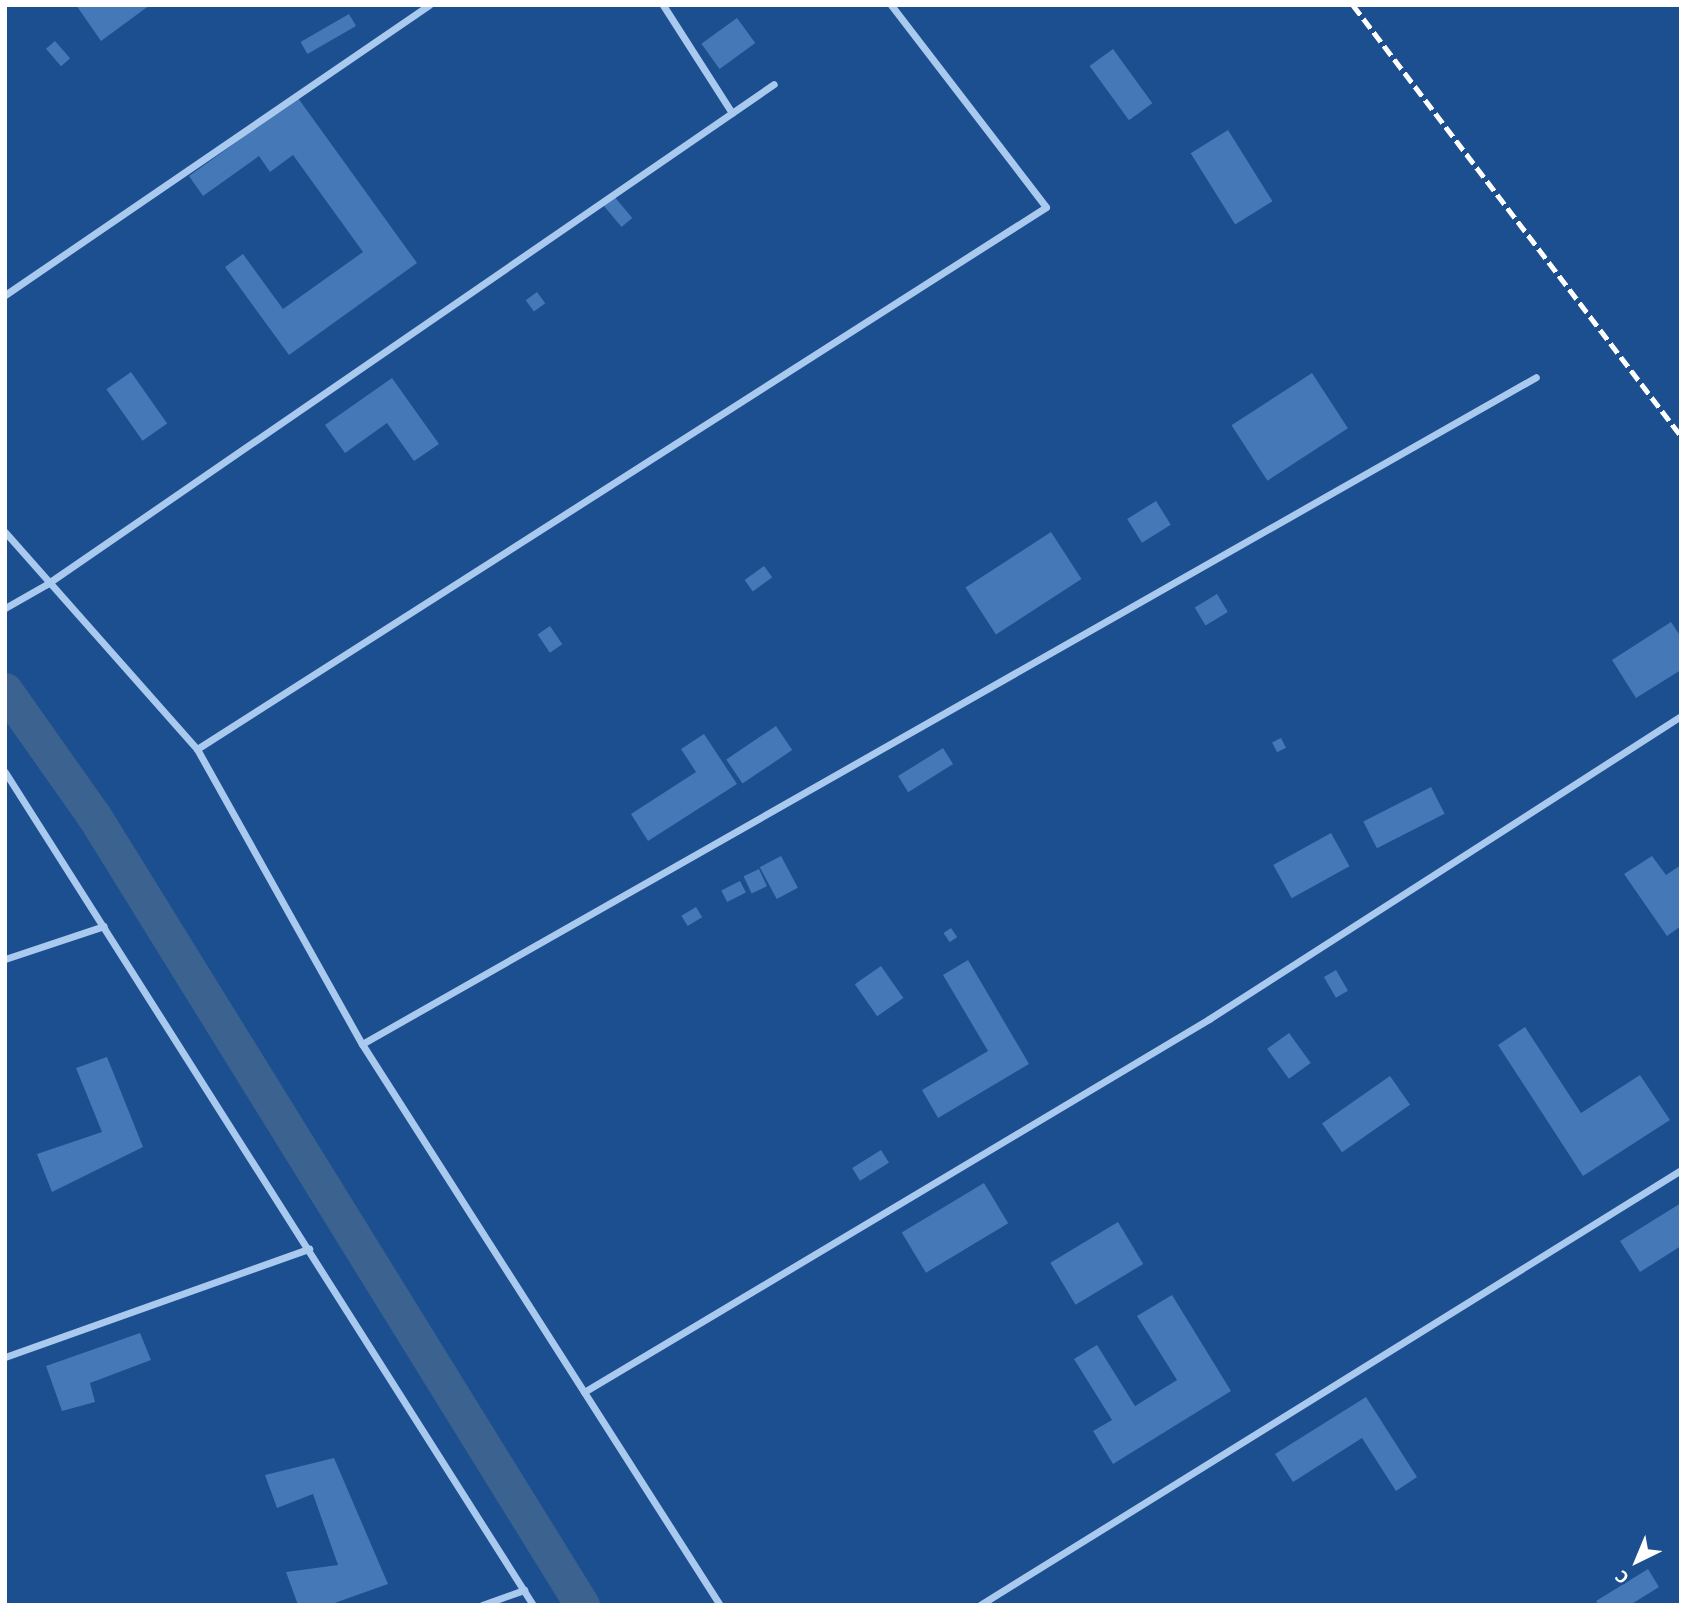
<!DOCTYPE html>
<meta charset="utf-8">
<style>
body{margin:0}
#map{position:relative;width:1686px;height:1610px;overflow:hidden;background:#1b4f8f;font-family:"Alegreya Sans",sans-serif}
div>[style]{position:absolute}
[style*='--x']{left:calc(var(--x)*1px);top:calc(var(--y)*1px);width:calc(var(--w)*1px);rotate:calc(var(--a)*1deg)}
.canal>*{height:35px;margin:-17.5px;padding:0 17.5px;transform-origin:17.5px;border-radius:17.5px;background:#3c6290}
.building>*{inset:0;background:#4478b7;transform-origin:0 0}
.minor>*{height:7px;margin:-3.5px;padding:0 3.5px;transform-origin:3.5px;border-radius:3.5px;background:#a9c9ee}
.rail>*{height:5px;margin-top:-2.5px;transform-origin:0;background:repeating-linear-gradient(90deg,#fff 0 12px,transparent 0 17px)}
span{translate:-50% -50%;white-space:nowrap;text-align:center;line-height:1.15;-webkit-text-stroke:5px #1b4f8f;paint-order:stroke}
.frame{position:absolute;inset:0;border:7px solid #fff;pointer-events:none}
.north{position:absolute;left:1602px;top:1526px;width:70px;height:70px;-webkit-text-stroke:5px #1b4f8f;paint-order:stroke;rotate:223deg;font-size:19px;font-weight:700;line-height:28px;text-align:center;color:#fff}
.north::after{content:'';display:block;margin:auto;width:24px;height:32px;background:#fff;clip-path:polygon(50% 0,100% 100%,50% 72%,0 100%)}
</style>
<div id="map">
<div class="canal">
<i style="--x:5;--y:690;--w:154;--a:54.8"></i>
<i style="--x:94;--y:816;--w:928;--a:58.26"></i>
</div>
<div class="building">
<i style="clip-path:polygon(76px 5px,150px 5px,101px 41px)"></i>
<i style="left:349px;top:14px;width:14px;height:56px;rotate:60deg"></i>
<i style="left:737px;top:18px;width:31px;height:44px;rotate:54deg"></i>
<i style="left:55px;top:41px;width:23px;height:12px;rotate:49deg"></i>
<i style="left:1113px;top:49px;width:67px;height:29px;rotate:54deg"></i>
<i style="clip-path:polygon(298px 98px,417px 263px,289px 355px,225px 267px,243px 254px,283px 309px,363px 252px,293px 155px,270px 172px,259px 156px,203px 196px,189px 176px)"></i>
<i style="left:1228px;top:130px;width:84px;height:44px;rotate:58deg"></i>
<i style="left:613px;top:195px;width:30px;height:14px;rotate:50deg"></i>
<i style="left:537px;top:292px;width:14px;height:14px;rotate:54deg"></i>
<i style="left:131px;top:372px;width:63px;height:30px;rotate:55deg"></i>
<i style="left:1312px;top:373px;width:66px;height:96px;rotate:57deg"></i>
<i style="clip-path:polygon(392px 378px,439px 444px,414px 461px,387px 423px,345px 453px,325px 425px)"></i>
<i style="left:1156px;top:501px;width:28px;height:34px;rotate:58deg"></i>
<i style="left:1051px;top:532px;width:56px;height:102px;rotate:57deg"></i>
<i style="left:764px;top:566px;width:14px;height:24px;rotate:54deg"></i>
<i style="left:1217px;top:594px;width:21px;height:26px;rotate:59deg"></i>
<i style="clip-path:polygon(1671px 622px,1681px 637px,1681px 670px,1636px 698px,1612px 660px)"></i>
<i style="left:550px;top:626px;width:22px;height:15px;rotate:56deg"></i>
<i style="left:776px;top:726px;width:29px;height:60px;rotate:56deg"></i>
<i style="clip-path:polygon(704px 734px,737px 784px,648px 841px,631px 814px,696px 772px,681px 749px)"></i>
<i style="left:1281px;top:738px;width:11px;height:10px;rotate:63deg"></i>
<i style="left:943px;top:748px;width:19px;height:53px;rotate:58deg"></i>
<i style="left:1431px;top:787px;width:30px;height:76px;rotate:63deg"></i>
<i style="left:1331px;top:833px;width:38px;height:66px;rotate:61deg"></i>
<i style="left:781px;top:856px;width:36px;height:24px;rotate:62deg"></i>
<i style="clip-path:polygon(1652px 856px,1666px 875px,1681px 865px,1681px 926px,1667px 936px,1624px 874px)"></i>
<i style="left:759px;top:869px;width:19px;height:17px;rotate:65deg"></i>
<i style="left:740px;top:881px;width:13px;height:21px;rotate:63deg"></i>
<i style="left:696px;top:907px;width:12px;height:17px;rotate:59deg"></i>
<i style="left:951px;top:928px;width:11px;height:9px;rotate:56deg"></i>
<i style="clip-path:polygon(968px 960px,1029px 1064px,938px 1118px,922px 1090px,988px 1051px,943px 975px)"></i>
<i style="left:881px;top:966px;width:39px;height:32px;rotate:55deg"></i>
<i style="left:1336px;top:970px;width:24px;height:14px;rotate:60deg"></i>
<i style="clip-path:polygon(1525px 1027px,1581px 1113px,1640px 1075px,1670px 1120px,1583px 1176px,1498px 1045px)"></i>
<i style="left:1289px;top:1033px;width:37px;height:27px;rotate:54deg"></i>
<i style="clip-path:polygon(107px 1057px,143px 1147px,52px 1192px,37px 1154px,102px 1132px,76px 1068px)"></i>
<i style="left:1390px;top:1076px;width:35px;height:83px;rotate:55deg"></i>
<i style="left:881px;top:1150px;width:15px;height:34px;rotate:58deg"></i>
<i style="left:984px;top:1183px;width:47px;height:96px;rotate:59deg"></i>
<i style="clip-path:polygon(1681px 1203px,1681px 1246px,1640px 1272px,1620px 1241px)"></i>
<i style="left:1118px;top:1222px;width:49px;height:79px;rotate:59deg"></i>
<i style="clip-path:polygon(1172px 1295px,1231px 1391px,1113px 1464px,1093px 1431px,1112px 1420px,1074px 1359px,1097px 1345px,1135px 1406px,1177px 1380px,1137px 1316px)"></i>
<i style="clip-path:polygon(140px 1333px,151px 1360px,90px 1383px,95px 1402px,62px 1411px,46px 1366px)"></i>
<i style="clip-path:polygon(1366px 1397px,1417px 1477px,1396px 1491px,1362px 1438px,1293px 1482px,1275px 1454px)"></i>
<i style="clip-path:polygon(334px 1458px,388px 1584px,329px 1605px,298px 1605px,286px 1572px,338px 1565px,313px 1494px,277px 1508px,265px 1475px)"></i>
<i style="clip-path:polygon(1648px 1569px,1659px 1587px,1630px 1605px,1599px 1605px,1596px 1601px)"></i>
</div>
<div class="minor">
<i style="--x:663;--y:5;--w:128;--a:57.4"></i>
<i style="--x:5;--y:295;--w:514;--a:-34.37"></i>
<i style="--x:5;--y:532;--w:290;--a:48.5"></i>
<i style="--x:197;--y:749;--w:338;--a:60.8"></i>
<i style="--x:362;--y:1044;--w:665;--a:57.46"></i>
<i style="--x:5;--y:608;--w:48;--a:-29.7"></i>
<i style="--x:47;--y:584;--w:882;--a:-34.52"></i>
<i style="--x:197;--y:749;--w:1007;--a:-32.55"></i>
<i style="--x:1046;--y:207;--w:255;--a:-127.5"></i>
<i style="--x:5;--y:772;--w:986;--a:57.63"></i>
<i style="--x:5;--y:959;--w:104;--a:-18.4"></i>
<i style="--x:362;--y:1044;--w:1350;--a:-29.6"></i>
<i style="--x:5;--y:1357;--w:323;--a:-19.6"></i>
<i style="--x:584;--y:1392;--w:728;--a:-30.83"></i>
<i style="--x:1209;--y:1019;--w:561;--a:-32.7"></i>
<i style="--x:482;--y:1605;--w:45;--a:-19.7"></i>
<i style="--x:980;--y:1605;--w:825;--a:-31.82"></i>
</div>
<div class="rail">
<i style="--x:1353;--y:5;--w:542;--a:52.73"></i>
</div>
<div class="frame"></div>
<div class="north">С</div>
</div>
